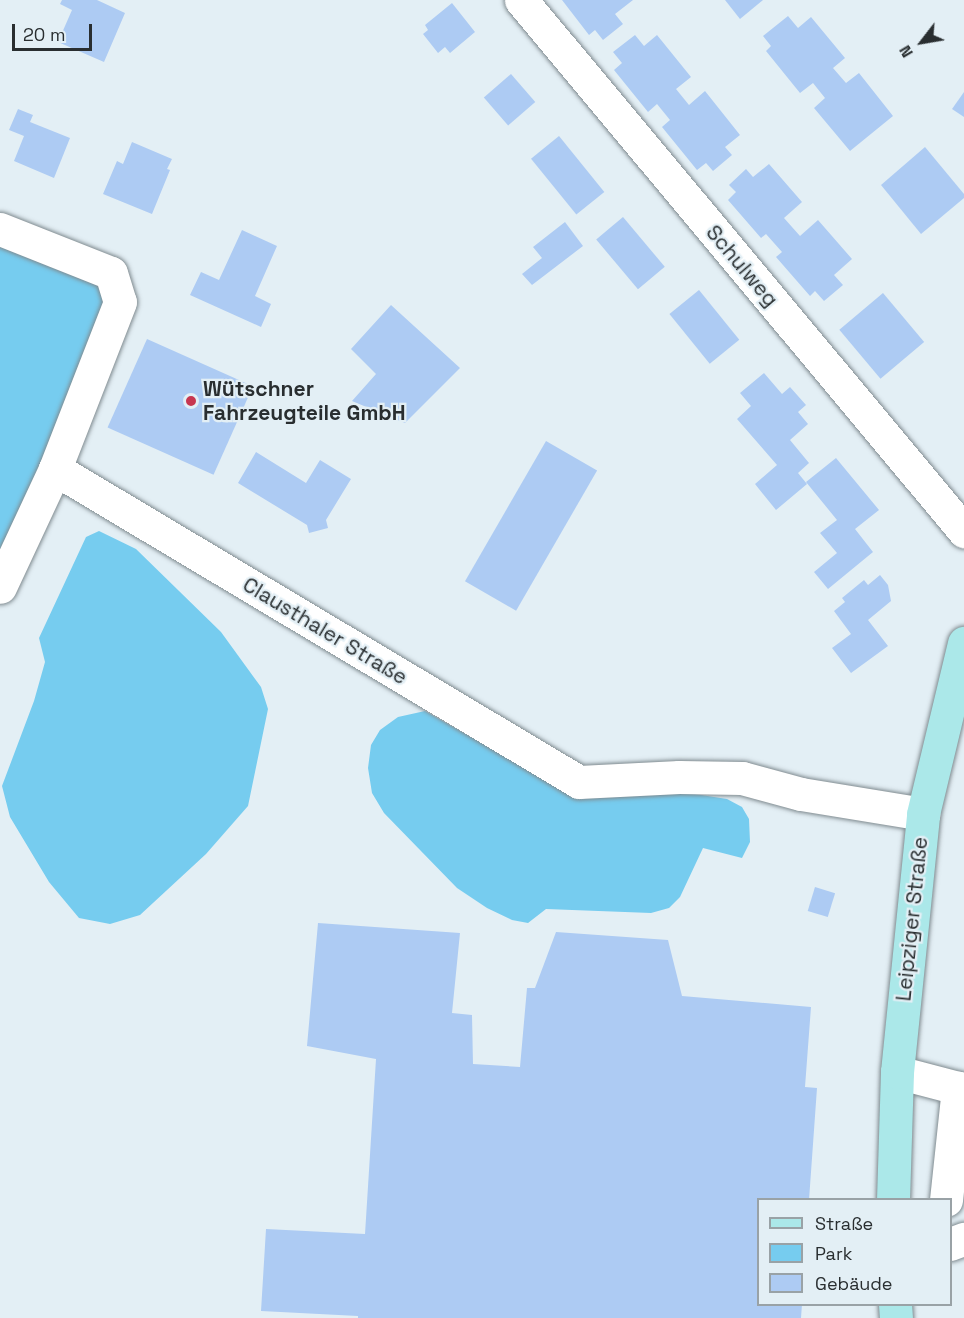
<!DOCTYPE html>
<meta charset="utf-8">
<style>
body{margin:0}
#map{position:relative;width:964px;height:1318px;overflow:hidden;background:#e3eff5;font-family:"Space Grotesk",sans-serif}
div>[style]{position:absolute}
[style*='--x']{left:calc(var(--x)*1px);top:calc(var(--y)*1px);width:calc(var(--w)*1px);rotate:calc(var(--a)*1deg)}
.green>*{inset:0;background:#76ccef}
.building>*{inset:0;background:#adcbf3;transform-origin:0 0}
.roads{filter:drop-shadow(0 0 2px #808b90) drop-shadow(0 0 2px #808b90)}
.minor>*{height:33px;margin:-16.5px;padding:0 16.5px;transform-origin:16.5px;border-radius:16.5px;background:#fff}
.major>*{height:33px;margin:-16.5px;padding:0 16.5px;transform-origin:16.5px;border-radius:16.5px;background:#abe8e9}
.dots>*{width:16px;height:16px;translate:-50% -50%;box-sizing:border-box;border:3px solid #e3eff5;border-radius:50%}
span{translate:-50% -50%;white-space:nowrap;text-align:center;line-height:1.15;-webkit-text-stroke:4.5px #e3eff5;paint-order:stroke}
.street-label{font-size:21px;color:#292e30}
.poi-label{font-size:21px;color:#292e30;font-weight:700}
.left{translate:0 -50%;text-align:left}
.legend{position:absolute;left:757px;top:1198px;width:195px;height:108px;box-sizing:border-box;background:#e3eff5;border:2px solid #99a2a6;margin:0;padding:8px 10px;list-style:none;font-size:18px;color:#292e30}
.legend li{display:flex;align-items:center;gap:12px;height:30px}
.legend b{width:30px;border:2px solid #99a2a6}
.north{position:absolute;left:892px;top:12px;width:60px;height:60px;-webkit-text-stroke:4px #e3eff5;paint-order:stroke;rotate:239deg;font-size:16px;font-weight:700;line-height:24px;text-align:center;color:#292e30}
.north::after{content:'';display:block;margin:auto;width:21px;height:27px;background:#292e30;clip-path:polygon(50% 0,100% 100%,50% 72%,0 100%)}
.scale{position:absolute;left:12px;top:24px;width:80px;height:27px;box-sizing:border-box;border:3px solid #292e30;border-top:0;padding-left:8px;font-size:18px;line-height:21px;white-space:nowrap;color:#292e30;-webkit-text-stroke:4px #e3eff5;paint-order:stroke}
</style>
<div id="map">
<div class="green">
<i style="clip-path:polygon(0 229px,111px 273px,120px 302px,0 587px)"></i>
<i style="clip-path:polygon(99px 531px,136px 549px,221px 632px,261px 687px,268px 709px,248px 806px,206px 854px,140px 915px,110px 924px,79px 918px,49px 882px,10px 817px,2px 786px,34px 701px,45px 662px,39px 638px,86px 537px)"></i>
<i style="clip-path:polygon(425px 711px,541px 777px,669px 790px,727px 799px,742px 807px,749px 819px,750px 842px,742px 858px,703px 848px,680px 897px,669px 908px,651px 913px,546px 909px,528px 923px,512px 920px,487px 908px,457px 888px,384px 813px,372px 793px,368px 768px,371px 745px,380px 730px,398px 717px)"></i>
</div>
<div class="building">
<i style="clip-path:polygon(62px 0,97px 0,125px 13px,104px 62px,58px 42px,72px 10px,60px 4px)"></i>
<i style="clip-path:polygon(562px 0,633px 0,615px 14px,623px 24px,603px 40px,595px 30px,589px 35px)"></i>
<i style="clip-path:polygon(725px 0,763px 0,740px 19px)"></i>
<i style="clip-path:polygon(452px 3px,475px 32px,450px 53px,445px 47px,438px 53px,423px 34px,428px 30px,425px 25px)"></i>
<i style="clip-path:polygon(788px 16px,798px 28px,811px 17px,845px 58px,833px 68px,846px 83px,859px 73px,893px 116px,850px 151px,814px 108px,825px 98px,813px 83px,800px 93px,766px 51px,771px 46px,763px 36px)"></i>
<i style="clip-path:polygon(635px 35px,644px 46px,657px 35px,691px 77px,676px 89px,689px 105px,705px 91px,740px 135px,725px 147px,732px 155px,713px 171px,706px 163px,697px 170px,662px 127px,670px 120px,657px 104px,648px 112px,614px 70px,622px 63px,613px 52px)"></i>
<i style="left:511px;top:74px;width:37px;height:36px;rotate:49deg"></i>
<i style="clip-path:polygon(964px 92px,964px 117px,952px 109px)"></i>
<i style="clip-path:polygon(18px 109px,33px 115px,30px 122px,70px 138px,54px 178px,14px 161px,24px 136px,9px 130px)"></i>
<i style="left:559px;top:136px;width:72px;height:36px;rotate:51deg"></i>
<i style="clip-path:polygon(132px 142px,172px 159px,167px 169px,170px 170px,152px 214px,103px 194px,117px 161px,123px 164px)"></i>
<i style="clip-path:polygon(925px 147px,964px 194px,964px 198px,921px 234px,881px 185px)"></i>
<i style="clip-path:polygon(769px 164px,802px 202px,784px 218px,800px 236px,818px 220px,852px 259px,834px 275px,843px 285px,824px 301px,815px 291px,810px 296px,776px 257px,782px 252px,766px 234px,761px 238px,728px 200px,736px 192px,729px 185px,746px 169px,753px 177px)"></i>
<i style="left:623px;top:217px;width:65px;height:35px;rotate:50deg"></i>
<i style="clip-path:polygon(565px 222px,583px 246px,532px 285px,522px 274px,542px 258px,533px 247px)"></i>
<i style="clip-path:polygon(242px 230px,277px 246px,255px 296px,271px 304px,261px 327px,190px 295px,201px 272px,219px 280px)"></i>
<i style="left:699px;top:290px;width:64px;height:38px;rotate:51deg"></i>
<i style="left:883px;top:293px;width:64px;height:57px;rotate:50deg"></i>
<i style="clip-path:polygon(391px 305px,460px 368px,405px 423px,352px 401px,376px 374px,351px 349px)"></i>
<i style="left:147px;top:339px;width:116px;height:97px;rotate:24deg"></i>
<i style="clip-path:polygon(764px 373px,782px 394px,790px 387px,806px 405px,798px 412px,808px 424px,790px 440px,809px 463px,798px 473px,807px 484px,776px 510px,755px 484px,777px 465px,737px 419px,751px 406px,740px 393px)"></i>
<i style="left:546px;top:441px;width:59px;height:162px;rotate:30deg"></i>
<i style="clip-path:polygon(256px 452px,306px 483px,320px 460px,351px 479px,326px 520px,328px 528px,309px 533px,307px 525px,238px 483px)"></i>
<i style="clip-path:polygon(836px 458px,879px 510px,855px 529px,873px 552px,828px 589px,814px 572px,837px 553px,820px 533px,837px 520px,806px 482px)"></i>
<i style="clip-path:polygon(880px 575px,888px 585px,891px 601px,868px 620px,888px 646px,851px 673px,832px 648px,851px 634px,834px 611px,845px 602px,842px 598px,864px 580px,868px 585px)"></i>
<i style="left:815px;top:887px;width:21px;height:25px;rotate:17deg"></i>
<i style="clip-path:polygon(318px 923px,460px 933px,452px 1013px,472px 1015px,473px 1064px,520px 1067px,527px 988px,535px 988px,556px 932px,668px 940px,682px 996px,811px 1007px,805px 1087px,817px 1088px,809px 1200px,758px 1200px,758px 1304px,802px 1304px,801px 1318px,358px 1318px,358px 1316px,261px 1311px,266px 1229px,365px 1234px,376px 1059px,307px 1046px)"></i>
</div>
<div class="roads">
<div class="minor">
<i style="--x:521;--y:0;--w:692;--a:50.16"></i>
<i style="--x:0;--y:229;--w:119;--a:21.6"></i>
<i style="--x:111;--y:273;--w:30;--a:73"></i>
<i style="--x:120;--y:302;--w:179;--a:111.3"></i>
<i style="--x:55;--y:469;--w:130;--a:115"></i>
<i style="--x:55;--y:469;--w:610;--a:30.85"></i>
<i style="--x:579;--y:782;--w:100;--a:-2.9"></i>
<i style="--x:679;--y:777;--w:63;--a:0.9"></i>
<i style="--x:742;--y:778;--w:61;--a:15.2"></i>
<i style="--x:801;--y:794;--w:124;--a:9.3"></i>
<i style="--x:897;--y:1072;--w:63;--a:14.7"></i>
<i style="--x:958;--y:1088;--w:23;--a:77"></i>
<i style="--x:946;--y:1200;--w:113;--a:-83.9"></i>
<i style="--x:950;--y:1244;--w:15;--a:-20"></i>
</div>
<div class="major">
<i style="--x:893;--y:1200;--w:128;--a:-88.2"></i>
<i style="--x:897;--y:1072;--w:259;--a:-84.2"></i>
<i style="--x:923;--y:814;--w:176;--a:-76.5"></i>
<i style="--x:895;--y:1304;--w:14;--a:86"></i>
</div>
</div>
<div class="dots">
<i style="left:191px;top:401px;background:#c73750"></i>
</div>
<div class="street-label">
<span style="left:742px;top:266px;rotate:50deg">Schulweg</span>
<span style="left:325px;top:631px;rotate:31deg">Clausthaler Straße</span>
<span style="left:912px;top:919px;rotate:-84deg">Leipziger Straße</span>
</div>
<div class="poi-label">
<span class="left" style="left:203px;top:401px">Wütschner<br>Fahrzeugteile GmbH</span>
</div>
<ul class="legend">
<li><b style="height:8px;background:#abe8e9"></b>Straße</li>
<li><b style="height:16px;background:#76ccef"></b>Park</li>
<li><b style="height:16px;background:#adcbf3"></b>Gebäude</li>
</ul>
<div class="north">N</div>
<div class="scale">20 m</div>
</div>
